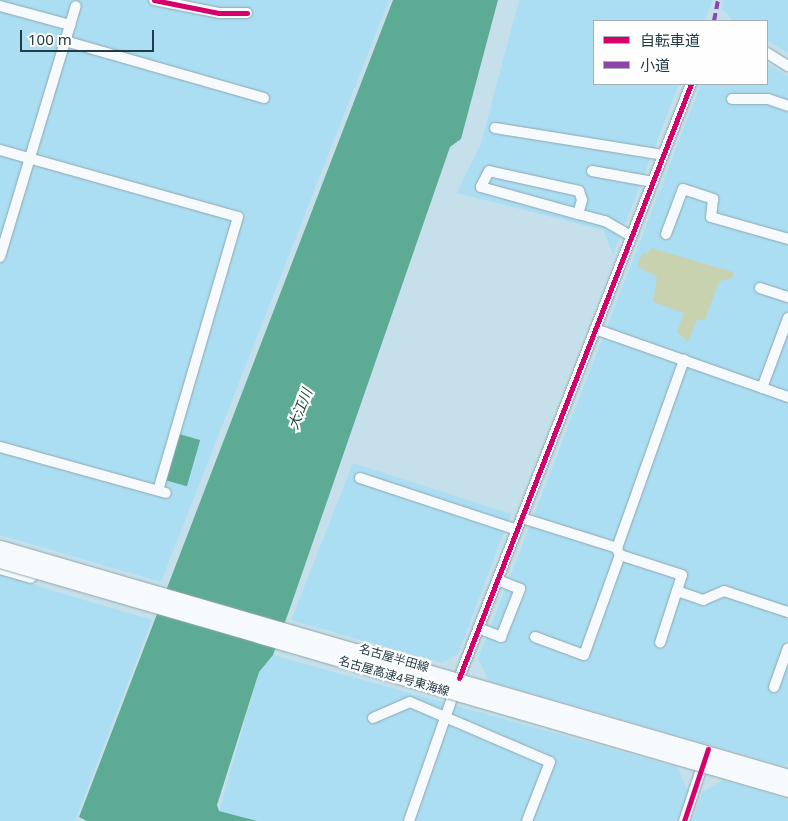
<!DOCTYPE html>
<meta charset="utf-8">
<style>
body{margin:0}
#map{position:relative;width:788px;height:821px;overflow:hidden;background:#c5e0ea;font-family:"Noto Sans","Noto Sans JP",sans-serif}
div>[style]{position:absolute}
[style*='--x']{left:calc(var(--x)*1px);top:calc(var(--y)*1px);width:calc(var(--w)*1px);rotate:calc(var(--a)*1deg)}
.built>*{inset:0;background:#abdef2}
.green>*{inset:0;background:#c9d2af}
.water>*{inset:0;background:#5dab94;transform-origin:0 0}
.roads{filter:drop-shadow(0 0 1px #8fa6af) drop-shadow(0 0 1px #8fa6af)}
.minor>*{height:10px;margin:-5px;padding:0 5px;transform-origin:5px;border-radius:5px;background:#f6fafc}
.major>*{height:12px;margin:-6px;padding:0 6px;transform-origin:6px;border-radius:6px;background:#f6fafc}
.bridges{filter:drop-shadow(0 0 1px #8fa6af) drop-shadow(0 0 1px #8fa6af)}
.highway-bridge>*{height:15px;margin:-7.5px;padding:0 7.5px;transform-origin:7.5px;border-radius:7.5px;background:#f6fafc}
.quiet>*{height:4px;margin-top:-2px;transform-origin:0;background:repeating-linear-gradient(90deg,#8e44ad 0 8px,transparent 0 12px)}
.cycleway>*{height:5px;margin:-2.5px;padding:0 2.5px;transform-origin:2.5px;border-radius:2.5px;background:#d6006c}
span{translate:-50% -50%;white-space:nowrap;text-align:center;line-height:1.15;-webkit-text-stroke:4.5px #fefefe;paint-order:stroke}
.street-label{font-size:12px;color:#223b45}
.water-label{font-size:14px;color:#1f4837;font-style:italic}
.legend{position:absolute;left:593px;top:20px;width:175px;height:65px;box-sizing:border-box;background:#fefefe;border:1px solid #a6b0b4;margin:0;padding:6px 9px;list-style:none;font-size:15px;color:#223b45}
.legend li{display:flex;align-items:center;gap:10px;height:25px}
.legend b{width:25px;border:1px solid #a6b0b4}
.scale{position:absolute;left:20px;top:30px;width:134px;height:22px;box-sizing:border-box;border:2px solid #223b45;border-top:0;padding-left:6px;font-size:15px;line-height:18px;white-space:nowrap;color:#223b45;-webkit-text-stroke:4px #fefefe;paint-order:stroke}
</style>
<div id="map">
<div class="built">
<i style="clip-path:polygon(0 0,389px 0,161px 582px,0 535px)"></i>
<i style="clip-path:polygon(519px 0,713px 0,704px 21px,594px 21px,594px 84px,679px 84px,613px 255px,603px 230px,457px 193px,481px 143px)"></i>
<i style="clip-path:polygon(723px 0,788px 0,788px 53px,767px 40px,767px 21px,733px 21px,722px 9px)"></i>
<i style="clip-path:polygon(767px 64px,788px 76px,788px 764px,784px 766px,489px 681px,478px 659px,701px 84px,767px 84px)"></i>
<i style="clip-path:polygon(353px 463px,511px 514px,458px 654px,442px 663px,291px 620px)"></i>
<i style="clip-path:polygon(0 575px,152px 620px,75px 821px,0 821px)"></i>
<i style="clip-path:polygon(273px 655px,677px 767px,688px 791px,677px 821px,257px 821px,219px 811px,259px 672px)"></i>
<i style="clip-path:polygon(723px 780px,788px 799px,788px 821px,692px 821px,702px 792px)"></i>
</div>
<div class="green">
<i style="clip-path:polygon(651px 248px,733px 272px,733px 277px,719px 282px,705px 319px,696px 321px,688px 342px,677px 332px,684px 313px,653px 302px,657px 277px,637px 266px,642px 253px,648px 254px)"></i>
</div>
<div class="water">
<i style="clip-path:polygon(393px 0,498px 0,461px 139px,450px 147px,289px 611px,273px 655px,259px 672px,217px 805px,219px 811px,257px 821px,87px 821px,79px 817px)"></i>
<i style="left:179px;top:434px;width:22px;height:48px;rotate:16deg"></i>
</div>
<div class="roads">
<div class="minor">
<i style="--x:154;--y:0;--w:66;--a:11.3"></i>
<i style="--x:219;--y:13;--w:28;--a:0"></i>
<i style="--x:0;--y:6;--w:73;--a:15.2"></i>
<i style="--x:65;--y:41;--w:207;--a:16"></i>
<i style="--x:767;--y:53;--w:25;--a:32"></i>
<i style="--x:732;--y:99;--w:36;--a:0"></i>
<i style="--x:768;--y:99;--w:21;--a:19"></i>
<i style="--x:495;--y:128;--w:170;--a:9.1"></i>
<i style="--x:0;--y:150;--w:247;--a:15.7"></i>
<i style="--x:238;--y:217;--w:284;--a:106.3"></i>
<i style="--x:592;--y:171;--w:62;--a:10.2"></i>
<i style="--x:578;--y:214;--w:15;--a:-74"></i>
<i style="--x:582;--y:200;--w:9;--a:-108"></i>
<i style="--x:579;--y:191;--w:92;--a:-167.5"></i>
<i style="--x:489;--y:171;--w:18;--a:117"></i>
<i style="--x:481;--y:187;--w:101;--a:15.6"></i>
<i style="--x:578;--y:214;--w:28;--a:15"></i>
<i style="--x:605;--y:221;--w:30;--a:30"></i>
<i style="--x:666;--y:234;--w:48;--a:-69.3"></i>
<i style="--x:683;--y:189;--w:32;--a:18"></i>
<i style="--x:713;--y:199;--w:18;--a:96"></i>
<i style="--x:711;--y:217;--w:80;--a:15.9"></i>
<i style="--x:0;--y:257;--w:262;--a:-73.2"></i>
<i style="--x:760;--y:288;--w:29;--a:18"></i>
<i style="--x:595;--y:329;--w:205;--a:19.4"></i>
<i style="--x:762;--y:388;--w:75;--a:-69.6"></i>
<i style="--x:0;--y:447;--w:172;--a:15.5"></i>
<i style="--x:360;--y:478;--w:165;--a:18.3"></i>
<i style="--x:522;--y:518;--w:100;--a:17.5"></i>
<i style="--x:617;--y:548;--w:200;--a:-70.4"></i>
<i style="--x:617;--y:549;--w:7;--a:63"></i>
<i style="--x:620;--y:555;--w:65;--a:17.9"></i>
<i style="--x:682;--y:575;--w:71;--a:107.9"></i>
<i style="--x:677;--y:591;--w:28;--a:19"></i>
<i style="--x:703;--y:600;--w:23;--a:-23"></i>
<i style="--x:724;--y:591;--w:67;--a:18.2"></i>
<i style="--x:478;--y:628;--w:25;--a:21"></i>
<i style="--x:501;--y:637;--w:52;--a:-68.4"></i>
<i style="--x:520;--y:589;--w:24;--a:-158"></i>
<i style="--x:535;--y:637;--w:52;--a:20.2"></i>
<i style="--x:584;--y:655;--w:106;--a:-70.2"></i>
<i style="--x:774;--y:687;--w:41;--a:-70.3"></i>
<i style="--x:373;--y:718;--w:40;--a:-23.4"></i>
<i style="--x:410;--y:702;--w:152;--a:23.2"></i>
<i style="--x:550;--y:762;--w:63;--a:111.3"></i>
<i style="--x:409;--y:821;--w:151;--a:-70.7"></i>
<i style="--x:459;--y:678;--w:638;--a:-68.67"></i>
<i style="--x:684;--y:821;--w:64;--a:-71.8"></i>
</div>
<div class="major">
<i style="--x:0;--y:568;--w:32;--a:16"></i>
</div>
</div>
<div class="bridges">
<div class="highway-bridge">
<i style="--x:0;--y:548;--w:821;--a:16.2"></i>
<i style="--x:0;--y:560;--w:821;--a:16.2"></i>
</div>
</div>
<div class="quiet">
<i style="--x:714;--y:21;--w:21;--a:-79"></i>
</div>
<div class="cycleway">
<i style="--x:154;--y:0;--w:66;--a:11.3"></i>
<i style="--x:219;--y:13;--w:28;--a:0"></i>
<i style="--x:459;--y:678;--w:638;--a:-68.67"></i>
<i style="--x:684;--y:821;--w:76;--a:-71.6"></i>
</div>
<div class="street-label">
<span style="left:394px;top:658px;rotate:16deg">名古屋半田線</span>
<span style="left:394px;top:676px;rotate:16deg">名古屋高速4号東海線</span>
</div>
<div class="water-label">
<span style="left:300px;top:409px;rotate:-69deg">大江川</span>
</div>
<ul class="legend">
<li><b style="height:6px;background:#d6006c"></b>自転車道</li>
<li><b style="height:6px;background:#8e44ad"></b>小道</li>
</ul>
<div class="scale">100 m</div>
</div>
